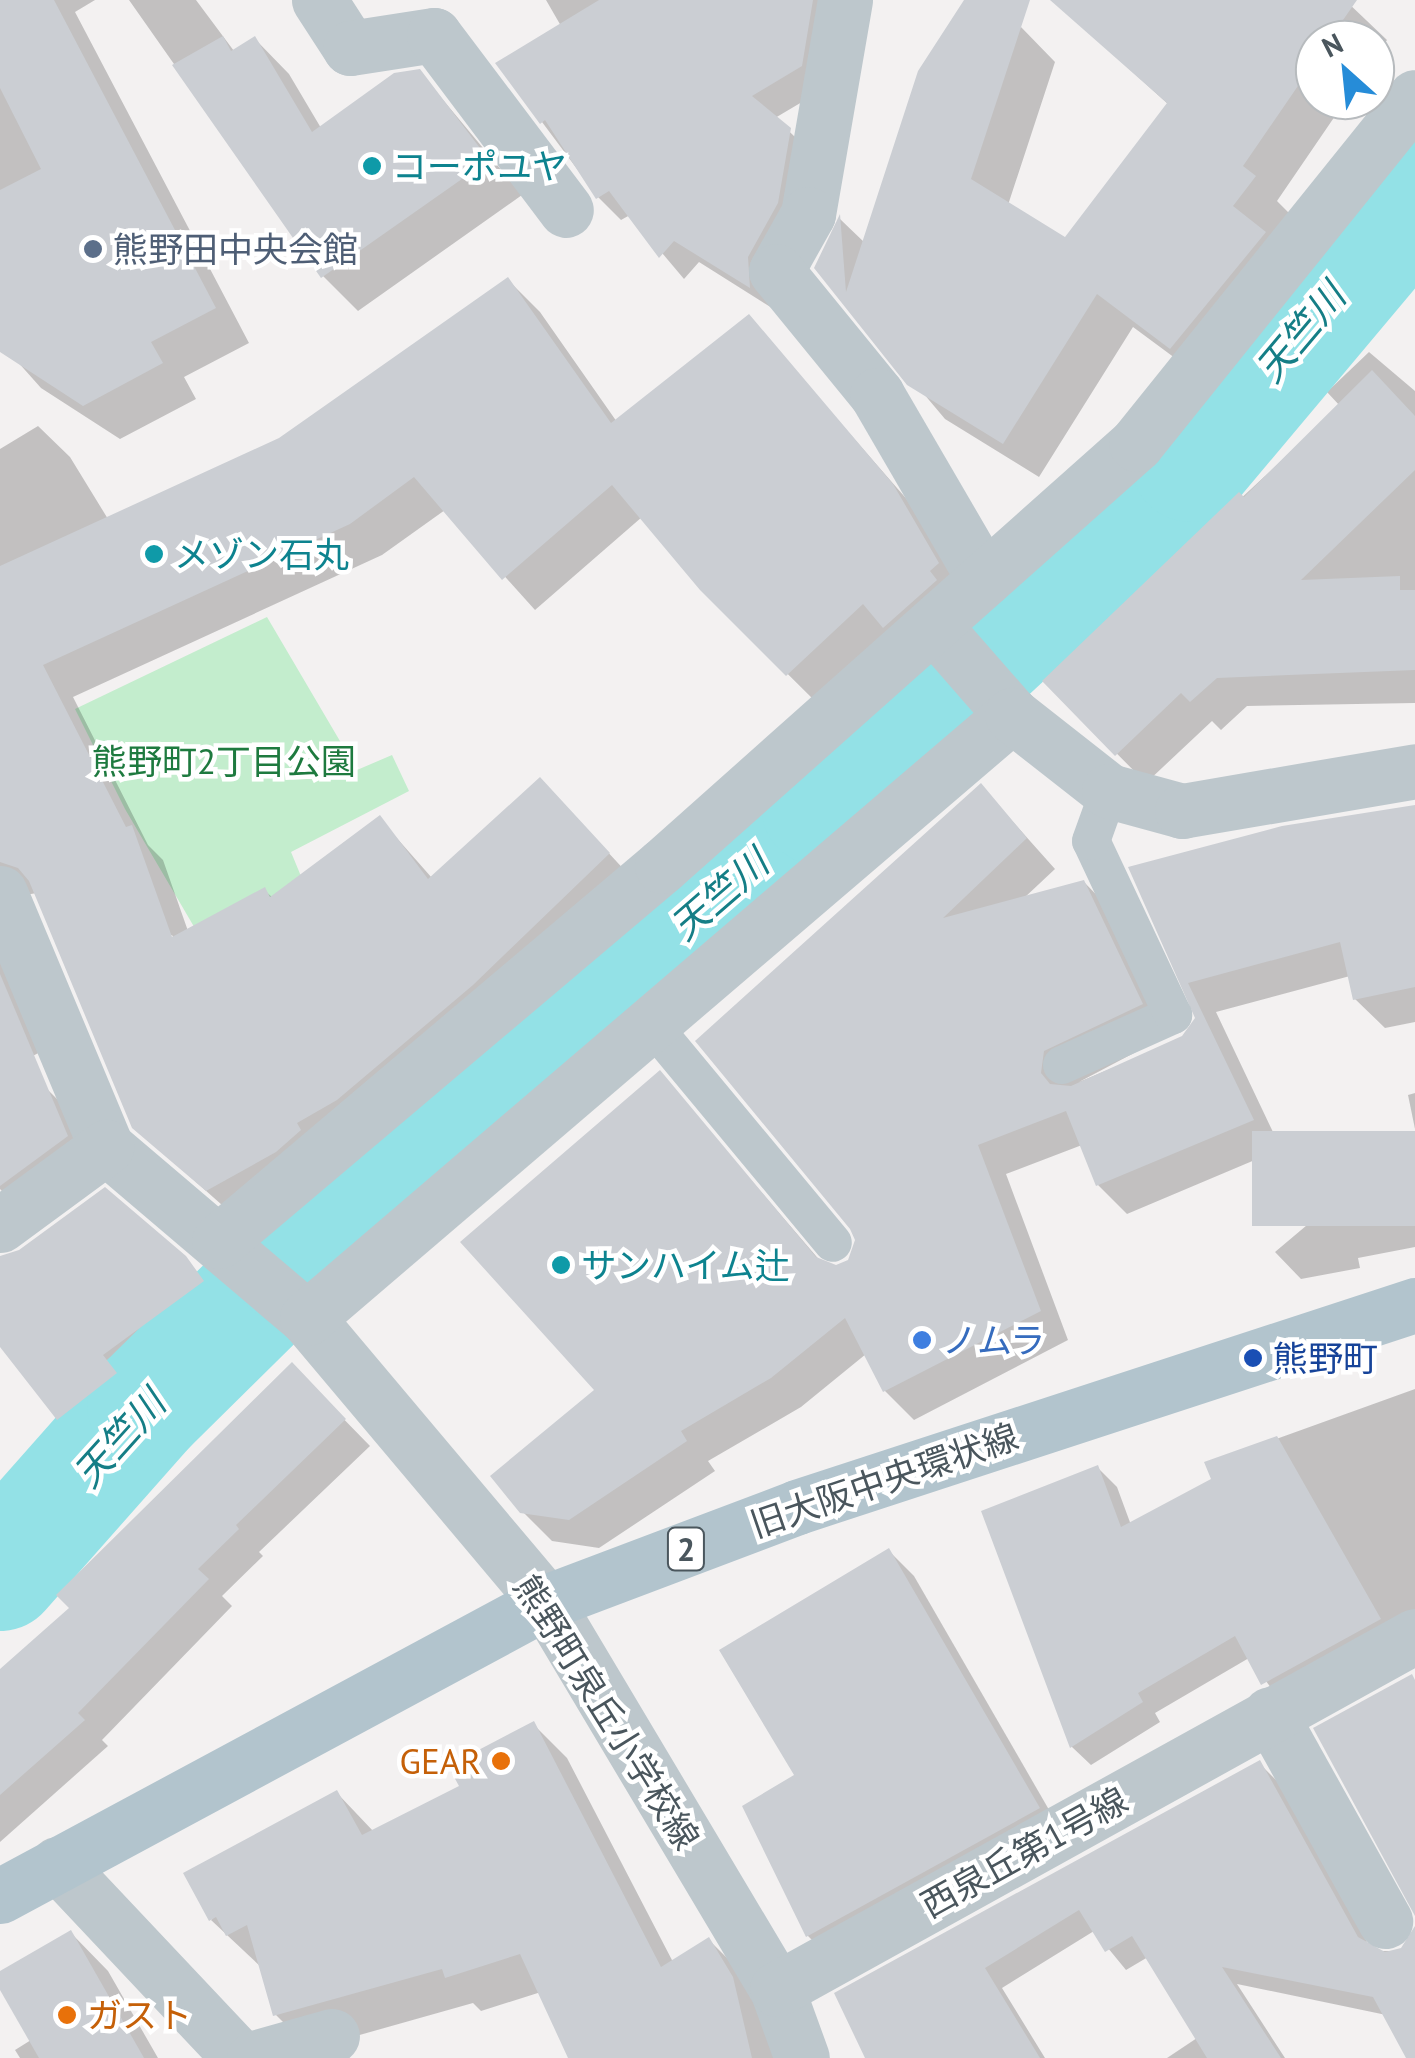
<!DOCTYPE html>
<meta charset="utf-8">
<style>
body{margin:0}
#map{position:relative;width:1415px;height:2058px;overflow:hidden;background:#f3f1f1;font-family:"PT Sans","Noto Sans JP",sans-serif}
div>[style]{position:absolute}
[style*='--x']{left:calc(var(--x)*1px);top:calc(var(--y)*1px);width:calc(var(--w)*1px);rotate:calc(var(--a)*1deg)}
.green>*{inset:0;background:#c3edcd}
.shadow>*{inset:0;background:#0003}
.river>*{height:120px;margin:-60px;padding:0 60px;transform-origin:60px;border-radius:60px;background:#93e1e6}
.building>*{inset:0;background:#cbced3;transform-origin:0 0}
.lane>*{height:38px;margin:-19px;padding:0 19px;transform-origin:19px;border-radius:19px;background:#bdc7cc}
.street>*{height:55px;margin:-27.5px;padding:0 27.5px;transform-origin:27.5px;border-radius:27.5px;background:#bdc7cc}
.primary>*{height:55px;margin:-27.5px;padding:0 27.5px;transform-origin:27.5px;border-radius:27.5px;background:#b2c4cd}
.dots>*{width:28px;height:28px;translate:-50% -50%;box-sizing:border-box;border:5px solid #fff;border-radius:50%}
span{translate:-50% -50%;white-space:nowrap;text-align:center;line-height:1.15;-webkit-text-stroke:9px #fff;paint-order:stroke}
.shield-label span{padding:2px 8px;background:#fff;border:2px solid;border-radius:8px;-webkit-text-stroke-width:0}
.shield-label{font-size:32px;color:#4a565d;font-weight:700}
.culture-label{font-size:35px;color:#0d838f}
.left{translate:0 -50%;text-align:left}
.service-label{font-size:35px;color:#4e5e75}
.park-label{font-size:35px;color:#1e7a3f}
.shop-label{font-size:35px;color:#366cbe}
.transit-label{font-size:35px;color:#164399}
.street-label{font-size:35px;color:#4a565d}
.food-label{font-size:35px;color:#c56008}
.right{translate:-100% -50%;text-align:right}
.water-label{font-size:38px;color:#157e86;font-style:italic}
.north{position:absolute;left:1295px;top:20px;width:100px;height:100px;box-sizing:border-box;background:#fff;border:2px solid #b7bbbe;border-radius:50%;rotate:333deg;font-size:28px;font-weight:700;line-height:40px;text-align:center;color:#4a565d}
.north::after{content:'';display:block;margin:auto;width:35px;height:45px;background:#268cd8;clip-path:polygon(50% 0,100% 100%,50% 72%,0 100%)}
</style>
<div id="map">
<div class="green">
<i style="clip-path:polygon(267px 617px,357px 770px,392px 755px,409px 791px,291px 852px,322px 927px,227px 983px,125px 809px,75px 709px)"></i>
</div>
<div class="shadow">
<i style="clip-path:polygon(0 0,95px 0,75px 12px,249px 343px,184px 377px,196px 399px,120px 439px,41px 388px,0 342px)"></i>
<i style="clip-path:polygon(129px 0,196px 0,234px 51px,255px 39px,289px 74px,321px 128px,419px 71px,522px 195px,358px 311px,323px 276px)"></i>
<i style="clip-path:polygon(546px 0,843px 0,824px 89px,775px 118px,813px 154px,772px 308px,699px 262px,684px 279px,630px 215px,621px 220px,598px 197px,542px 122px,561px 26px)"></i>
<i style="clip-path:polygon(1053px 0,1345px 0,1387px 40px,1375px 58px,1375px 40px,1315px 40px,1315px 100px,1346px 100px,1277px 201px,1289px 213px,1206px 381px,1133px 327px,1039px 477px,945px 419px,817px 267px,840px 219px,865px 243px,1021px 27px,1055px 62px,1008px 205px,1065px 240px,1169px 105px)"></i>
<i style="clip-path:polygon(evenodd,508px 280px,540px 312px,617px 422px,749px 318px,924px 519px,969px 596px,819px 705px,702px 589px,642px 517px,535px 610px,445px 510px,382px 555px,73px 697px,148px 845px,163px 860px,188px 931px,264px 890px,273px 898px,380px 819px,432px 878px,571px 812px,640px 887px,240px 1221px,134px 1127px,37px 893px,19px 896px,0 922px,0 449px,38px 426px,70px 457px,108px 519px,280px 440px,508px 280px,172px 935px,174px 939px,87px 978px,172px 935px)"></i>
<i style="clip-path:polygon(1369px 352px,1415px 391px,1415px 703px,1247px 706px,1221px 730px,1212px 721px,1146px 783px,1045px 681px,1340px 406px,1327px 392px)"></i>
<i style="clip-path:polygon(981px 786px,1055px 869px,1023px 899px,1084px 882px,1113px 912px,1170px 1034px,1079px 1082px,1184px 1038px,1198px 1018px,1132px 869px,1415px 811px,1415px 1022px,1385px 1028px,1355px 999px,1350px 976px,1216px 1012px,1281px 1149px,1127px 1214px,1098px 1185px,1082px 1145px,1006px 1174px,1068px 1340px,914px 1420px,885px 1391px,866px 1354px,801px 1407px,708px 1461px,715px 1471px,599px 1548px,552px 1541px,522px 1511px,597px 1390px,660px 1074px,822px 1263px,836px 1268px,850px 1261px,858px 1240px,852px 1227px)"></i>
<i style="clip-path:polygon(0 924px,48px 1048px,0 1073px)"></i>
<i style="clip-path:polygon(46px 1088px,72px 1114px,93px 1163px,24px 1214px,0 1189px,0 1120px)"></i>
<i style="clip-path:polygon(1415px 1093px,1415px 1129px,1408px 1095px)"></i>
<i style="clip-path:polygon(1415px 1134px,1415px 1247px,1358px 1258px,1360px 1268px,1301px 1279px,1275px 1252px)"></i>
<i style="clip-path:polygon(184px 1258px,229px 1309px,127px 1383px,141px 1400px,94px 1437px,68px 1411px,11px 1278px)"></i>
<i style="clip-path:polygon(292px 1366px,370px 1446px,259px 1552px,263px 1556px,222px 1596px,232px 1606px,102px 1740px,108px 1746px,0 1842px,0 1672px,73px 1608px)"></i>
<i style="clip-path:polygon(1415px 1389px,1415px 1629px,1282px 1703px,1249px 1658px,1155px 1713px,1160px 1722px,1091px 1765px,1072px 1747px,984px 1513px,1098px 1468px,1117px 1487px,1131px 1525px,1214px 1481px,1207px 1464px)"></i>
<i style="clip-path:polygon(0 1511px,12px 1532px,0 1540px)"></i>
<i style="clip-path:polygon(889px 1551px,914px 1576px,1063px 1834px,833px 1961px,808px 1936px,798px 1776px)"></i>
<i style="clip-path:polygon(533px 1724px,567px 1758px,673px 1962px,709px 1940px,743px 1974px,777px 2058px,571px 2058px,541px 1992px,481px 2011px,473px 2003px,310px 2049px,276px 2015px,262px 1968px,211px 1920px,337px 1793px,374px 1832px,463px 1787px)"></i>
<i style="clip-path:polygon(1259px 1763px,1278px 1782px,1372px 1951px,1401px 1951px,1415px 1929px,1415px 2021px,1237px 1984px,1285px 2058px,1167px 2058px,1197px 2038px,1148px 1957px,1126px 1970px,1094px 1931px,1002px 1988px,1045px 2058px,866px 2058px,837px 1994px)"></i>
<i style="clip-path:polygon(71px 1933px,108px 1971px,158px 2058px,20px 2058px,15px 2050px,31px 2040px,0 1974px)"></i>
</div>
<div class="river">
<i style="--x:0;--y:1571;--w:222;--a:-48.5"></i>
<i style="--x:147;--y:1405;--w:201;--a:-44.6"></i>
<i style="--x:290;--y:1264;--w:701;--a:-40.78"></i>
<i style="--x:821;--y:806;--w:505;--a:-42.91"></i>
<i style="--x:1191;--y:462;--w:349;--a:-50"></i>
</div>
<div class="building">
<i style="clip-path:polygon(0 0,54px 0,216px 308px,151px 342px,163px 363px,83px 406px,0 352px,0 190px,41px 169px,0 88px)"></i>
<i style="clip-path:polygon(599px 0,813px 0,802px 66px,752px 96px,791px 128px,778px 203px,748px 257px,750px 288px,674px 241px,659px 258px,609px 191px,596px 199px,545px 120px,540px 124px,495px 63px)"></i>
<i style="clip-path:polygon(964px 0,1030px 0,971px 179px,1065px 237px,1167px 103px,1050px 0,1357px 0,1329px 40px,1315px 40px,1315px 61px,1243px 166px,1256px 176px,1233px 206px,1266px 232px,1170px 349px,1097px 294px,1003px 444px,907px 385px,814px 268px,840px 214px,846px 292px,918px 71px)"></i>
<i style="clip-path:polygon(223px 36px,231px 51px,255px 36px,312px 132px,394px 73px,420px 69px,489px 160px,321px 278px,172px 65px)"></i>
<i style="clip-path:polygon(508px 277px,611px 423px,749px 314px,893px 484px,939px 563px,930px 571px,937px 580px,883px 628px,863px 604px,786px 676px,700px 590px,612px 485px,502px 580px,414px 477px,350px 524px,43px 665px,126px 827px,132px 825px,172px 937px,265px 887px,270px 897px,380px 815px,428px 879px,540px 777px,610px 853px,473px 985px,337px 1100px,297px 1123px,301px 1130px,276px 1152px,206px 1191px,132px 1128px,29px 881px,18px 868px,0 862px,0 566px,279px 438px)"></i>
<i style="clip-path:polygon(1372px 370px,1415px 416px,1415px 470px,1301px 580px,1400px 576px,1400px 590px,1415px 590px,1415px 670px,1217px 678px,1190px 702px,1181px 693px,1115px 756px,1042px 681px,1239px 492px,1244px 497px)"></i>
<i style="clip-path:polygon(981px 783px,1027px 838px,943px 918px,1084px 880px,1143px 1004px,1044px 1051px,1041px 1073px,1050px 1084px,1071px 1086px,1182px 1036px,1195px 1018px,1128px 867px,1282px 826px,1415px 805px,1415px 987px,1353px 1000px,1340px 942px,1188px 983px,1254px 1120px,1096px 1186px,1066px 1111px,978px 1145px,1041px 1311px,883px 1392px,845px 1318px,771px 1378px,681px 1431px,687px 1441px,569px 1520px,520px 1513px,490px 1476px,594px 1390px,460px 1242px,660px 1070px,816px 1257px,836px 1265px,848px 1260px,855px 1240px,850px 1229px,695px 1041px)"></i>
<i style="clip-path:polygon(0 974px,68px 1136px,0 1186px)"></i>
<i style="left:1415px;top:1131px;width:95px;height:163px;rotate:90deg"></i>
<i style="clip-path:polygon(105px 1187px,186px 1256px,204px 1281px,103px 1355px,117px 1373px,57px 1420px,0 1347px,0 1256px,19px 1250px)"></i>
<i style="clip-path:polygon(292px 1362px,346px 1419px,236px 1525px,239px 1529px,198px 1569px,209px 1579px,78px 1713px,85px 1720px,0 1795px,0 1669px,69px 1608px,56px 1595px)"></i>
<i style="clip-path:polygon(1277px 1436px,1381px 1619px,1261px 1685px,1235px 1636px,1138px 1693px,1143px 1702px,1070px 1748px,981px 1511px,1098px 1465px,1121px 1527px,1211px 1479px,1204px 1462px)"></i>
<i style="clip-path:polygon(889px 1548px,1040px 1808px,806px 1937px,742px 1806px,794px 1775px,719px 1650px)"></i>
<i style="clip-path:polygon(1412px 1674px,1415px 1680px,1415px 1916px,1313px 1728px)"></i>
<i style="clip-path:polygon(534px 1721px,661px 1967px,709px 1937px,733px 1977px,752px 2058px,568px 2058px,520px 1954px,445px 1978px,442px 1969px,273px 2016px,247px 1925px,226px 1936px,216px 1917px,209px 1921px,183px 1873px,337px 1790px,362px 1835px,459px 1786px,448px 1766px)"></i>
<i style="clip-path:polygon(1260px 1760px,1358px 1937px,1385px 1952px,1401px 1948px,1415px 1926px,1415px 2058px,1406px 2058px,1373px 1997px,1222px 1967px,1281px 2058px,1207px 2058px,1132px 1936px,1105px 1952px,1079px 1910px,985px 1968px,1040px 2058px,865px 2058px,834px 1993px)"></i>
<i style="clip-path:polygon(71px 1930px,144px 2058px,39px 2058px,0 1990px,0 1971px)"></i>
</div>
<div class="lane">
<i style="--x:652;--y:1025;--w:283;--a:50.3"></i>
<i style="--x:1062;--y:1065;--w:122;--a:-24.2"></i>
<i style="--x:1173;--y:1015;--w:192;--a:-115.2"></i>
<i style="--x:1091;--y:841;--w:53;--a:-70.2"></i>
</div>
<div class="street">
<i style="--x:319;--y:0;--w:57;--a:57.1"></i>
<i style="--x:350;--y:48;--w:85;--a:-8.8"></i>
<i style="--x:434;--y:35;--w:219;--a:53"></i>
<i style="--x:845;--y:0;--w:217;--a:99.8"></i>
<i style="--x:808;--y:214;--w:65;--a:119.3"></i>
<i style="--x:776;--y:271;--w:160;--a:50.8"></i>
<i style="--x:877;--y:395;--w:213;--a:59.8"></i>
<i style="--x:934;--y:626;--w:118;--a:48.8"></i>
<i style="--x:0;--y:893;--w:275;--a:67.3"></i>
<i style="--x:106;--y:1147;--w:264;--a:40.4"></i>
<i style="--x:307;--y:1318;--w:371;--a:49.9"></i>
<i style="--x:546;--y:1602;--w:451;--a:59.2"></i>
<i style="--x:777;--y:1989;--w:73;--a:70.1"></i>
<i style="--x:0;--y:1225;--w:132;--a:-36.3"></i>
<i style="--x:219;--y:1241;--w:580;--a:-40.25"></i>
<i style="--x:662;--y:866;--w:635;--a:-41.68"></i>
<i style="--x:1136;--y:444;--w:445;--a:-51.2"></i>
<i style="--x:307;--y:1318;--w:928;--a:-40.54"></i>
<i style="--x:1012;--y:715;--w:123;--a:38.1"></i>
<i style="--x:1109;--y:791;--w:76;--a:15.3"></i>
<i style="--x:1182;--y:811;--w:236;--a:-9.7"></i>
<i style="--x:1270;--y:1714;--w:237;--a:60.9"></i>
<i style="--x:57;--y:1864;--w:267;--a:46.7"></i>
<i style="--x:777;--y:1989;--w:729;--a:-28.96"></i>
<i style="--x:254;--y:2058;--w:81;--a:-15.8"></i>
</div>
<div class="primary">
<i style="--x:0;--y:1896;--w:620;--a:-28.3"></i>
<i style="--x:546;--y:1602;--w:268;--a:-20.7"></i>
<i style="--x:797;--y:1507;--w:650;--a:-18.1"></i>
</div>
<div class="dots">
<i style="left:372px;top:166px;background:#0f9aa8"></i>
<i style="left:93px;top:249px;background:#5c6f8a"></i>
<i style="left:154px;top:554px;background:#0f9aa8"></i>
<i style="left:561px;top:1265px;background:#0f9aa8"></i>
<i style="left:922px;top:1340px;background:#3f7fe0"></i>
<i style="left:1253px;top:1358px;background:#1a4fb4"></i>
<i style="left:501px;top:1761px;background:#e8710a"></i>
<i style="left:67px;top:2015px;background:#e8710a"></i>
</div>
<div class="shield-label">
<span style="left:686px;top:1549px">2</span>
</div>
<div class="culture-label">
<span class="left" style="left:392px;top:166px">コーポユヤ</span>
<span class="left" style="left:174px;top:554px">メゾン石丸</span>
<span class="left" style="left:581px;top:1265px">サンハイム辻</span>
</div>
<div class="service-label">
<span class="left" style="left:113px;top:249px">熊野田中央会館</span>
</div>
<div class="park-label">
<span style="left:224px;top:761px">熊野町2丁目公園</span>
</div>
<div class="shop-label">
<span class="left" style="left:942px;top:1340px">ノムラ</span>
</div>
<div class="transit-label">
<span class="left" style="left:1273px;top:1358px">熊野町</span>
</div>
<div class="street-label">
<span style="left:884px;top:1480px;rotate:-19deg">旧大阪中央環状線</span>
<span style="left:607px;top:1712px;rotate:58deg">熊野町泉丘小学校線</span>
<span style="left:1024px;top:1852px;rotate:-29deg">西泉丘第1号線</span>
</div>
<div class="food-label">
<span class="right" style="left:481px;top:1761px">GEAR</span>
<span class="left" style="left:87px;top:2015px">ガスト</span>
</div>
<div class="water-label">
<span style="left:1300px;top:332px;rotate:-50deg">天竺川</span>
<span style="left:719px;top:894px;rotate:-41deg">天竺川</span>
<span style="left:119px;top:1438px;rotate:-48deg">天竺川</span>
</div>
<div class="north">N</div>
</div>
